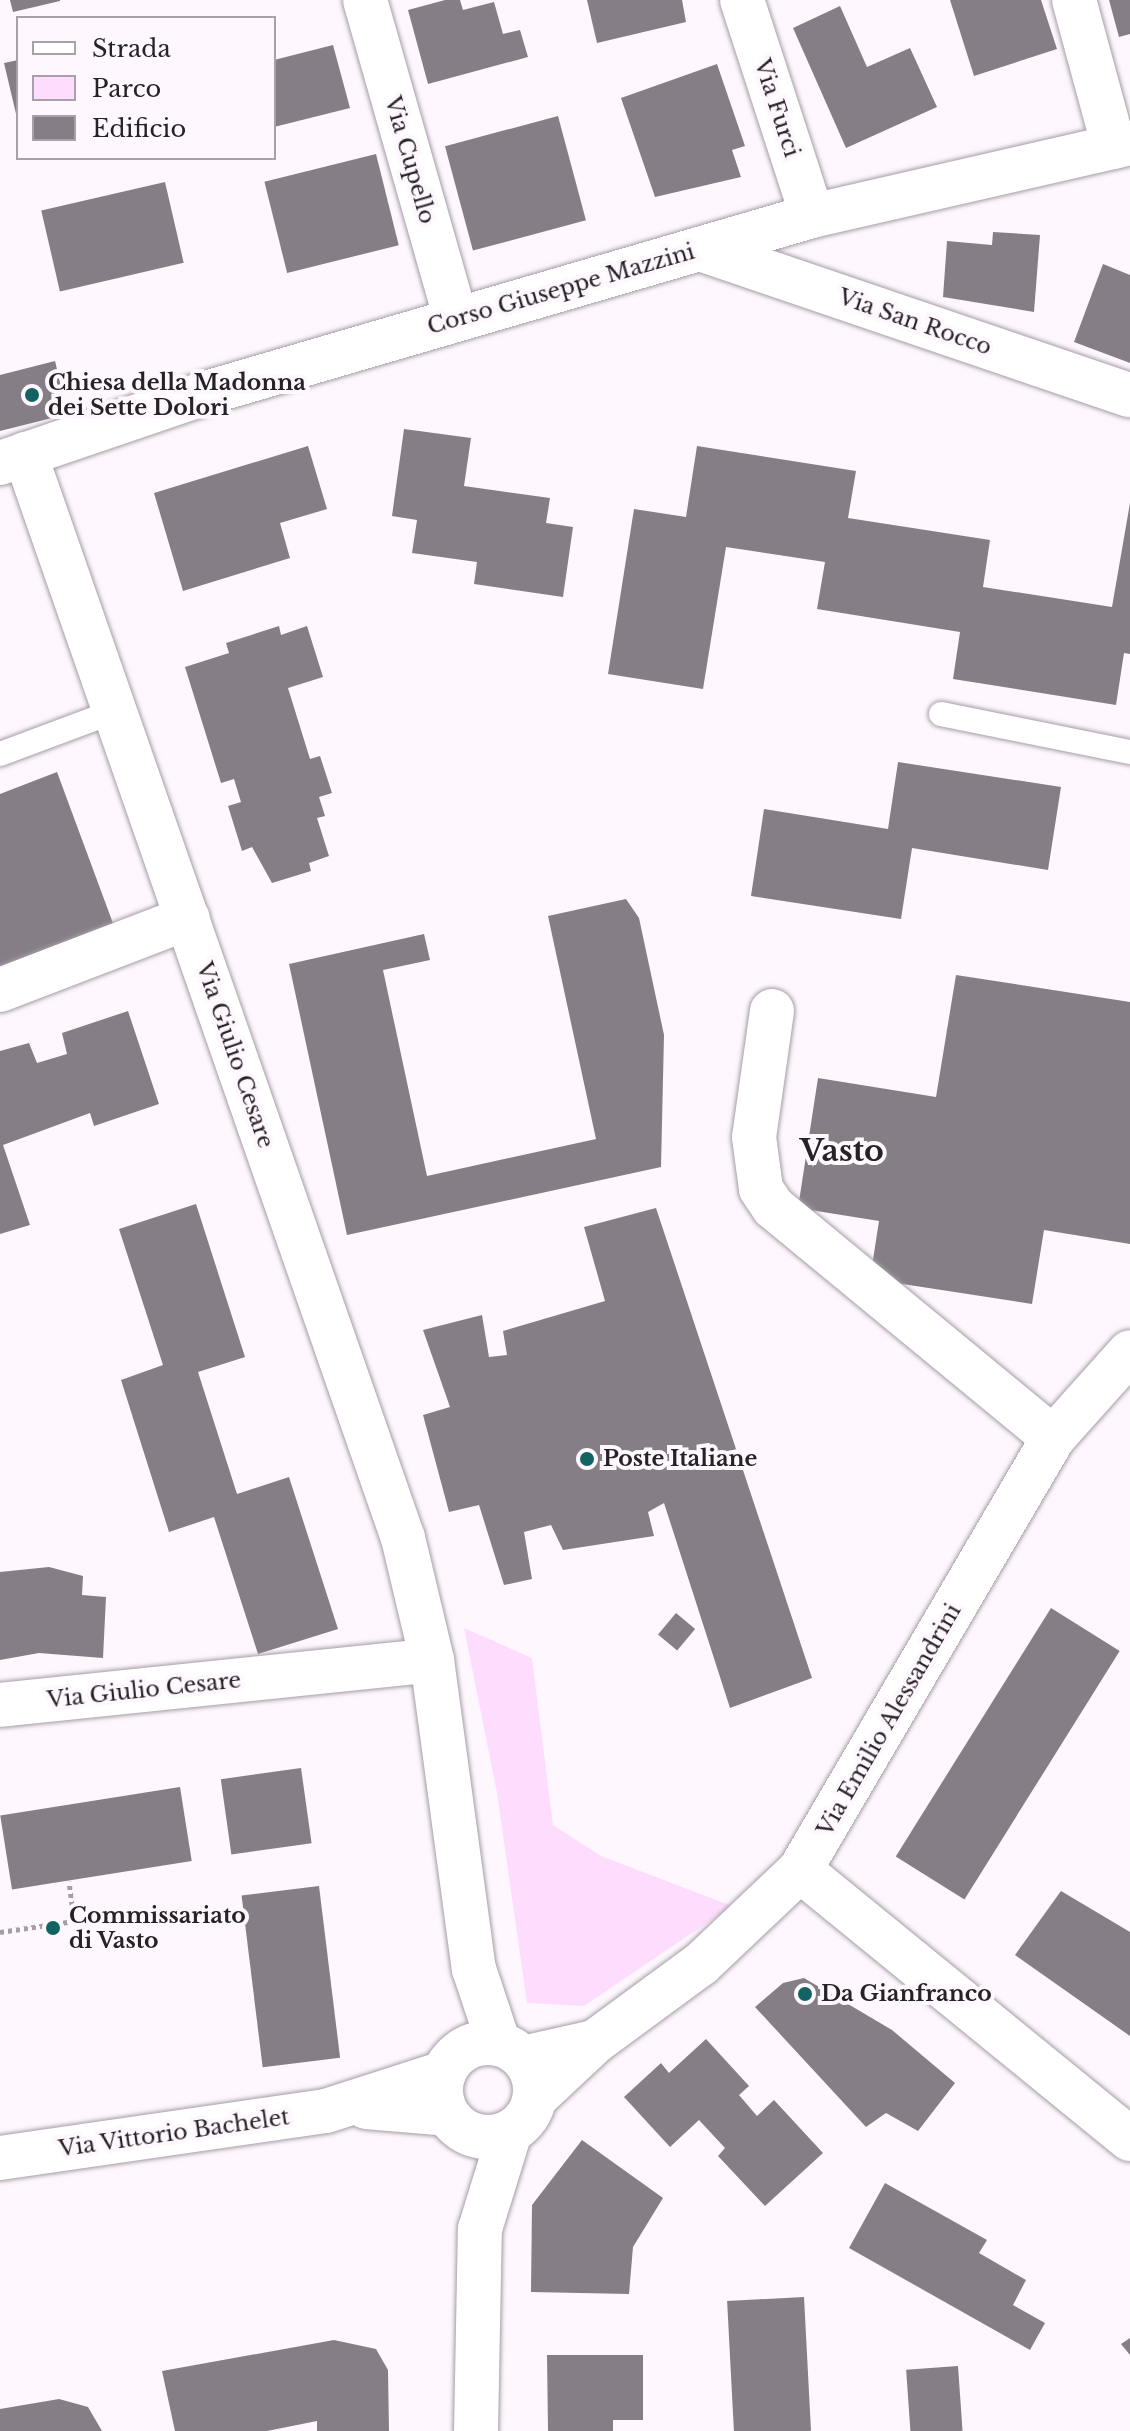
<!DOCTYPE html>
<style>
body{margin:0}
#map{position:relative;width:1130px;height:2431px;overflow:hidden;background:#fef7fe;font-family:"Libre Baskerville",serif}
div>[style]{position:absolute}
[style*='--x']{left:calc(var(--x)*1px);top:calc(var(--y)*1px);width:calc(var(--w)*1px);rotate:calc(var(--a)*1deg)}
.green>*{inset:0;background:#fedcfe}
.building>*{inset:0;background:#867e86;transform-origin:0 0}
.path>*{height:5px;margin-top:-2.5px;transform-origin:0;background:repeating-linear-gradient(90deg,#a49fa4 0 4px,transparent 0 8px)}
.roads{filter:drop-shadow(0 0 2px #a59da5) drop-shadow(0 0 2px #a59da5)}
.lane>*{height:24px;margin:-12px;padding:0 12px;transform-origin:12px;border-radius:12px;background:#fff}
.street>*{height:44px;margin:-22px;padding:0 22px;transform-origin:22px;border-radius:22px;background:#fff}
.secondary>*{height:44px;margin:-22px;padding:0 22px;transform-origin:22px;border-radius:22px;background:#fff}
.secondary>.ring{margin:-22px;padding:0;box-sizing:content-box;background:none;border:44px solid #fff;border-radius:50%}
.dots>*{width:22px;height:22px;translate:-50% -50%;box-sizing:border-box;border:4px solid #fef7fe;border-radius:50%}
span{translate:-50% -50%;white-space:nowrap;text-align:center;line-height:1.15;-webkit-text-stroke:8px #fef7fe;paint-order:stroke}
.street-label{font-size:22px;color:#262326}
.poi-label{font-size:22px;color:#262326;font-weight:700}
.left{translate:0 -50%;text-align:left}
.district-label{font-size:30px;color:#262326;font-weight:700}
.legend{position:absolute;left:16px;top:16px;width:260px;height:144px;box-sizing:border-box;background:#fef7fe;border:2px solid #a8a2a8;margin:0;padding:10px 14px;list-style:none;font-size:24px;color:#262326}
.legend li{display:flex;align-items:center;gap:16px;height:40px}
.legend b{width:40px;border:2px solid #a8a2a8}
</style>
<div id="map">
<div class="green">
<i style="clip-path:polygon(464px 1628px,532px 1658px,553px 1825px,601px 1856px,732px 1906px,584px 2006px,527px 2003px,497px 1793px)"></i>
</div>
<div class="building">
<i style="clip-path:polygon(10px 0,60px 0,60px 1px,13px 12px)"></i>
<i style="clip-path:polygon(445px 0,460px 0,463px 10px,494px 2px,503px 34px,520px 30px,528px 57px,428px 84px,408px 10px)"></i>
<i style="clip-path:polygon(587px 0,682px 0,686px 22px,597px 43px)"></i>
<i style="clip-path:polygon(950px 0,1041px 0,1057px 49px,974px 76px)"></i>
<i style="clip-path:polygon(1109px 0,1130px 0,1130px 34px,1119px 37px)"></i>
<i style="clip-path:polygon(840px 6px,867px 67px,910px 48px,937px 107px,846px 148px,793px 28px)"></i>
<i style="clip-path:polygon(333px 45px,350px 108px,274px 127px,274px 60px)"></i>
<i style="clip-path:polygon(18px 60px,18px 118px,17px 118px,4px 63px)"></i>
<i style="clip-path:polygon(717px 64px,745px 146px,732px 150px,741px 177px,655px 197px,621px 98px)"></i>
<i style="left:558px;top:116px;width:108px;height:117px;rotate:75deg"></i>
<i style="left:376px;top:154px;width:94px;height:115px;rotate:76deg"></i>
<i style="left:165px;top:182px;width:83px;height:127px;rotate:77deg"></i>
<i style="clip-path:polygon(993px 232px,1040px 235px,1034px 312px,943px 297px,947px 241px,992px 245px)"></i>
<i style="clip-path:polygon(1103px 264px,1130px 275px,1130px 363px,1074px 342px)"></i>
<i style="clip-path:polygon(55px 361px,68px 414px,0 431px,0 375px)"></i>
<i style="clip-path:polygon(404px 429px,471px 438px,464px 486px,550px 498px,546px 523px,573px 527px,563px 597px,474px 584px,477px 562px,412px 553px,417px 520px,392px 516px)"></i>
<i style="clip-path:polygon(308px 446px,327px 509px,280px 523px,290px 558px,183px 591px,154px 493px)"></i>
<i style="clip-path:polygon(697px 446px,856px 471px,848px 518px,990px 540px,983px 587px,1112px 607px,1130px 503px,1130px 654px,1124px 653px,1116px 705px,953px 679px,960px 632px,817px 609px,825px 562px,726px 547px,703px 689px,608px 674px,634px 509px,686px 517px)"></i>
<i style="clip-path:polygon(279px 626px,281px 635px,307px 626px,323px 677px,288px 688px,310px 759px,320px 756px,332px 793px,319px 797px,325px 816px,317px 818px,329px 856px,309px 863px,311px 871px,272px 883px,252px 847px,242px 851px,228px 806px,241px 802px,234px 779px,221px 783px,185px 667px,229px 653px,226px 643px)"></i>
<i style="clip-path:polygon(898px 762px,1061px 787px,1048px 870px,912px 848px,901px 919px,751px 896px,764px 809px,888px 829px)"></i>
<i style="clip-path:polygon(57px 772px,114px 926px,0 970px,0 794px)"></i>
<i style="clip-path:polygon(626px 899px,639px 918px,664px 1035px,661px 1167px,347px 1235px,289px 964px,424px 934px,430px 960px,383px 970px,427px 1176px,596px 1139px,548px 916px)"></i>
<i style="clip-path:polygon(956px 975px,1130px 1002px,1130px 1244px,1044px 1230px,1032px 1304px,870px 1279px,879px 1221px,798px 1208px,818px 1078px,936px 1097px)"></i>
<i style="clip-path:polygon(128px 1011px,159px 1104px,94px 1126px,90px 1113px,3px 1145px,30px 1225px,0 1234px,0 1051px,29px 1043px,37px 1063px,67px 1054px,62px 1033px)"></i>
<i style="clip-path:polygon(196px 1204px,245px 1357px,198px 1372px,237px 1494px,289px 1477px,338px 1629px,258px 1654px,214px 1517px,169px 1532px,121px 1380px,163px 1365px,119px 1229px)"></i>
<i style="clip-path:polygon(656px 1208px,812px 1678px,730px 1708px,664px 1503px,648px 1512px,654px 1536px,563px 1550px,551px 1525px,524px 1532px,532px 1579px,504px 1585px,479px 1505px,449px 1512px,423px 1415px,450px 1407px,423px 1330px,482px 1315px,489px 1357px,507px 1355px,503px 1331px,605px 1301px,584px 1227px)"></i>
<i style="clip-path:polygon(49px 1567px,83px 1576px,82px 1595px,106px 1597px,103px 1658px,39px 1653px,0 1660px,0 1572px)"></i>
<i style="left:1051px;top:1608px;width:81px;height:293px;rotate:32deg"></i>
<i style="left:676px;top:1613px;width:25px;height:28px;rotate:40deg"></i>
<i style="left:301px;top:1768px;width:76px;height:81px;rotate:82deg"></i>
<i style="left:180px;top:1787px;width:75px;height:182px;rotate:81deg"></i>
<i style="left:319px;top:1886px;width:173px;height:78px;rotate:83deg"></i>
<i style="clip-path:polygon(1061px 1891px,1130px 1932px,1130px 2036px,1015px 1955px)"></i>
<i style="clip-path:polygon(804px 1978px,892px 2030px,955px 2083px,918px 2131px,886px 2113px,866px 2127px,755px 2007px,783px 1983px)"></i>
<i style="clip-path:polygon(706px 2039px,749px 2086px,739px 2095px,757px 2116px,774px 2100px,823px 2153px,765px 2206px,718px 2156px,725px 2148px,699px 2120px,670px 2147px,624px 2097px,661px 2063px,669px 2073px)"></i>
<i style="clip-path:polygon(582px 2140px,663px 2198px,633px 2247px,629px 2294px,531px 2292px,532px 2205px)"></i>
<i style="clip-path:polygon(885px 2183px,987px 2240px,979px 2253px,1026px 2280px,1013px 2305px,1045px 2323px,1030px 2350px,849px 2248px)"></i>
<i style="left:804px;top:2297px;width:134px;height:77px;rotate:87deg"></i>
<i style="clip-path:polygon(1130px 2338px,1130px 2355px,1121px 2344px)"></i>
<i style="clip-path:polygon(334px 2340px,376px 2349px,388px 2370px,389px 2431px,317px 2431px,317px 2421px,267px 2431px,175px 2431px,162px 2371px)"></i>
<i style="clip-path:polygon(547px 2355px,643px 2355px,643px 2420px,613px 2420px,613px 2431px,548px 2431px)"></i>
<i style="left:958px;top:2366px;width:65px;height:52px;rotate:86deg"></i>
<i style="clip-path:polygon(59px 2399px,88px 2407px,102px 2431px,0 2431px,0 2409px)"></i>
</div>
<div class="path">
<i style="--x:0;--y:1932;--w:75;--a:-8.5"></i>
<i style="--x:74;--y:1921;--w:40;--a:-97.1"></i>
</div>
<div class="roads">
<div class="lane">
<i style="--x:941;--y:714;--w:193;--a:11.4"></i>
<i style="--x:0;--y:754;--w:123;--a:-20.5"></i>
</div>
<div class="street">
<i style="--x:365;--y:0;--w:332;--a:74.1"></i>
<i style="--x:742;--y:0;--w:227;--a:72"></i>
<i style="--x:1074;--y:0;--w:152;--a:74.8"></i>
<i style="--x:700;--y:249;--w:454;--a:18.8"></i>
<i style="--x:0;--y:990;--w:201;--a:-21"></i>
<i style="--x:772;--y:1011;--w:127;--a:98.1"></i>
<i style="--x:754;--y:1137;--w:52;--a:82.3"></i>
<i style="--x:761;--y:1189;--w:22;--a:56"></i>
<i style="--x:773;--y:1207;--w:363;--a:39.5"></i>
<i style="--x:0;--y:1705;--w:434;--a:-5.9"></i>
<i style="--x:800;--y:1870;--w:426;--a:39.2"></i>
<i style="--x:523;--y:2058;--w:73;--a:-12.7"></i>
<i style="--x:535;--y:2098;--w:83;--a:-43.1"></i>
<i style="--x:596;--y:2041;--w:130;--a:-36.3"></i>
<i style="--x:701;--y:1964;--w:137;--a:-43.5"></i>
<i style="--x:800;--y:1870;--w:501;--a:-59.64"></i>
<i style="--x:1053;--y:1438;--w:115;--a:-48.2"></i>
<i style="--x:366;--y:2107;--w:81;--a:4.9"></i>
<i style="--x:0;--y:2158;--w:329;--a:-8.2"></i>
<i style="--x:326;--y:2111;--w:124;--a:-17.9"></i>
</div>
<div class="secondary">
<i style="--x:25;--y:454;--w:1148;--a:70.78"></i>
<i style="--x:403;--y:1538;--w:125;--a:76.6"></i>
<i style="--x:432;--y:1660;--w:312;--a:82.3"></i>
<i style="--x:474;--y:1969;--w:79;--a:71.6"></i>
<i style="--x:0;--y:463;--w:218;--a:-18.8"></i>
<i style="--x:206;--y:393;--w:631;--a:-16.28"></i>
<i style="--x:812;--y:216;--w:326;--a:-12.9"></i>
<i class="ring" style="left:441px;top:2043px;width:50px;height:50px"></i>
<i style="--x:476;--y:2431;--w:202;--a:-88.9"></i>
<i style="--x:480;--y:2229;--w:102;--a:-72.8"></i>
</div>
</div>
<div class="dots">
<i style="left:32px;top:395px;background:#136363"></i>
<i style="left:587px;top:1459px;background:#136363"></i>
<i style="left:53px;top:1928px;background:#136363"></i>
<i style="left:805px;top:1994px;background:#136363"></i>
</div>
<div class="street-label">
<span style="left:777px;top:108px;rotate:72deg">Via Furci</span>
<span style="left:410px;top:160px;rotate:74deg">Via Cupello</span>
<span style="left:561px;top:289px;rotate:-16deg">Corso Giuseppe Mazzini</span>
<span style="left:915px;top:322px;rotate:19deg">Via San Rocco</span>
<span style="left:235px;top:1055px;rotate:71deg">Via Giulio Cesare</span>
<span style="left:144px;top:1690px;rotate:-6deg">Via Giulio Cesare</span>
<span style="left:889px;top:1720px;rotate:-60deg">Via Emilio Alessandrini</span>
<span style="left:174px;top:2133px;rotate:-8deg">Via Vittorio Bachelet</span>
</div>
<div class="poi-label">
<span class="left" style="left:48px;top:395px">Chiesa della Madonna<br>dei Sette Dolori</span>
<span class="left" style="left:603px;top:1459px">Poste Italiane</span>
<span class="left" style="left:69px;top:1928px">Commissariato<br>di Vasto</span>
<span class="left" style="left:821px;top:1994px">Da Gianfranco</span>
</div>
<div class="district-label">
<span style="left:842px;top:1151px">Vasto</span>
</div>
<ul class="legend">
<li><b style="height:10px;background:#fff"></b>Strada</li>
<li><b style="height:22px;background:#fedcfe"></b>Parco</li>
<li><b style="height:22px;background:#867e86"></b>Edificio</li>
</ul>
</div>
